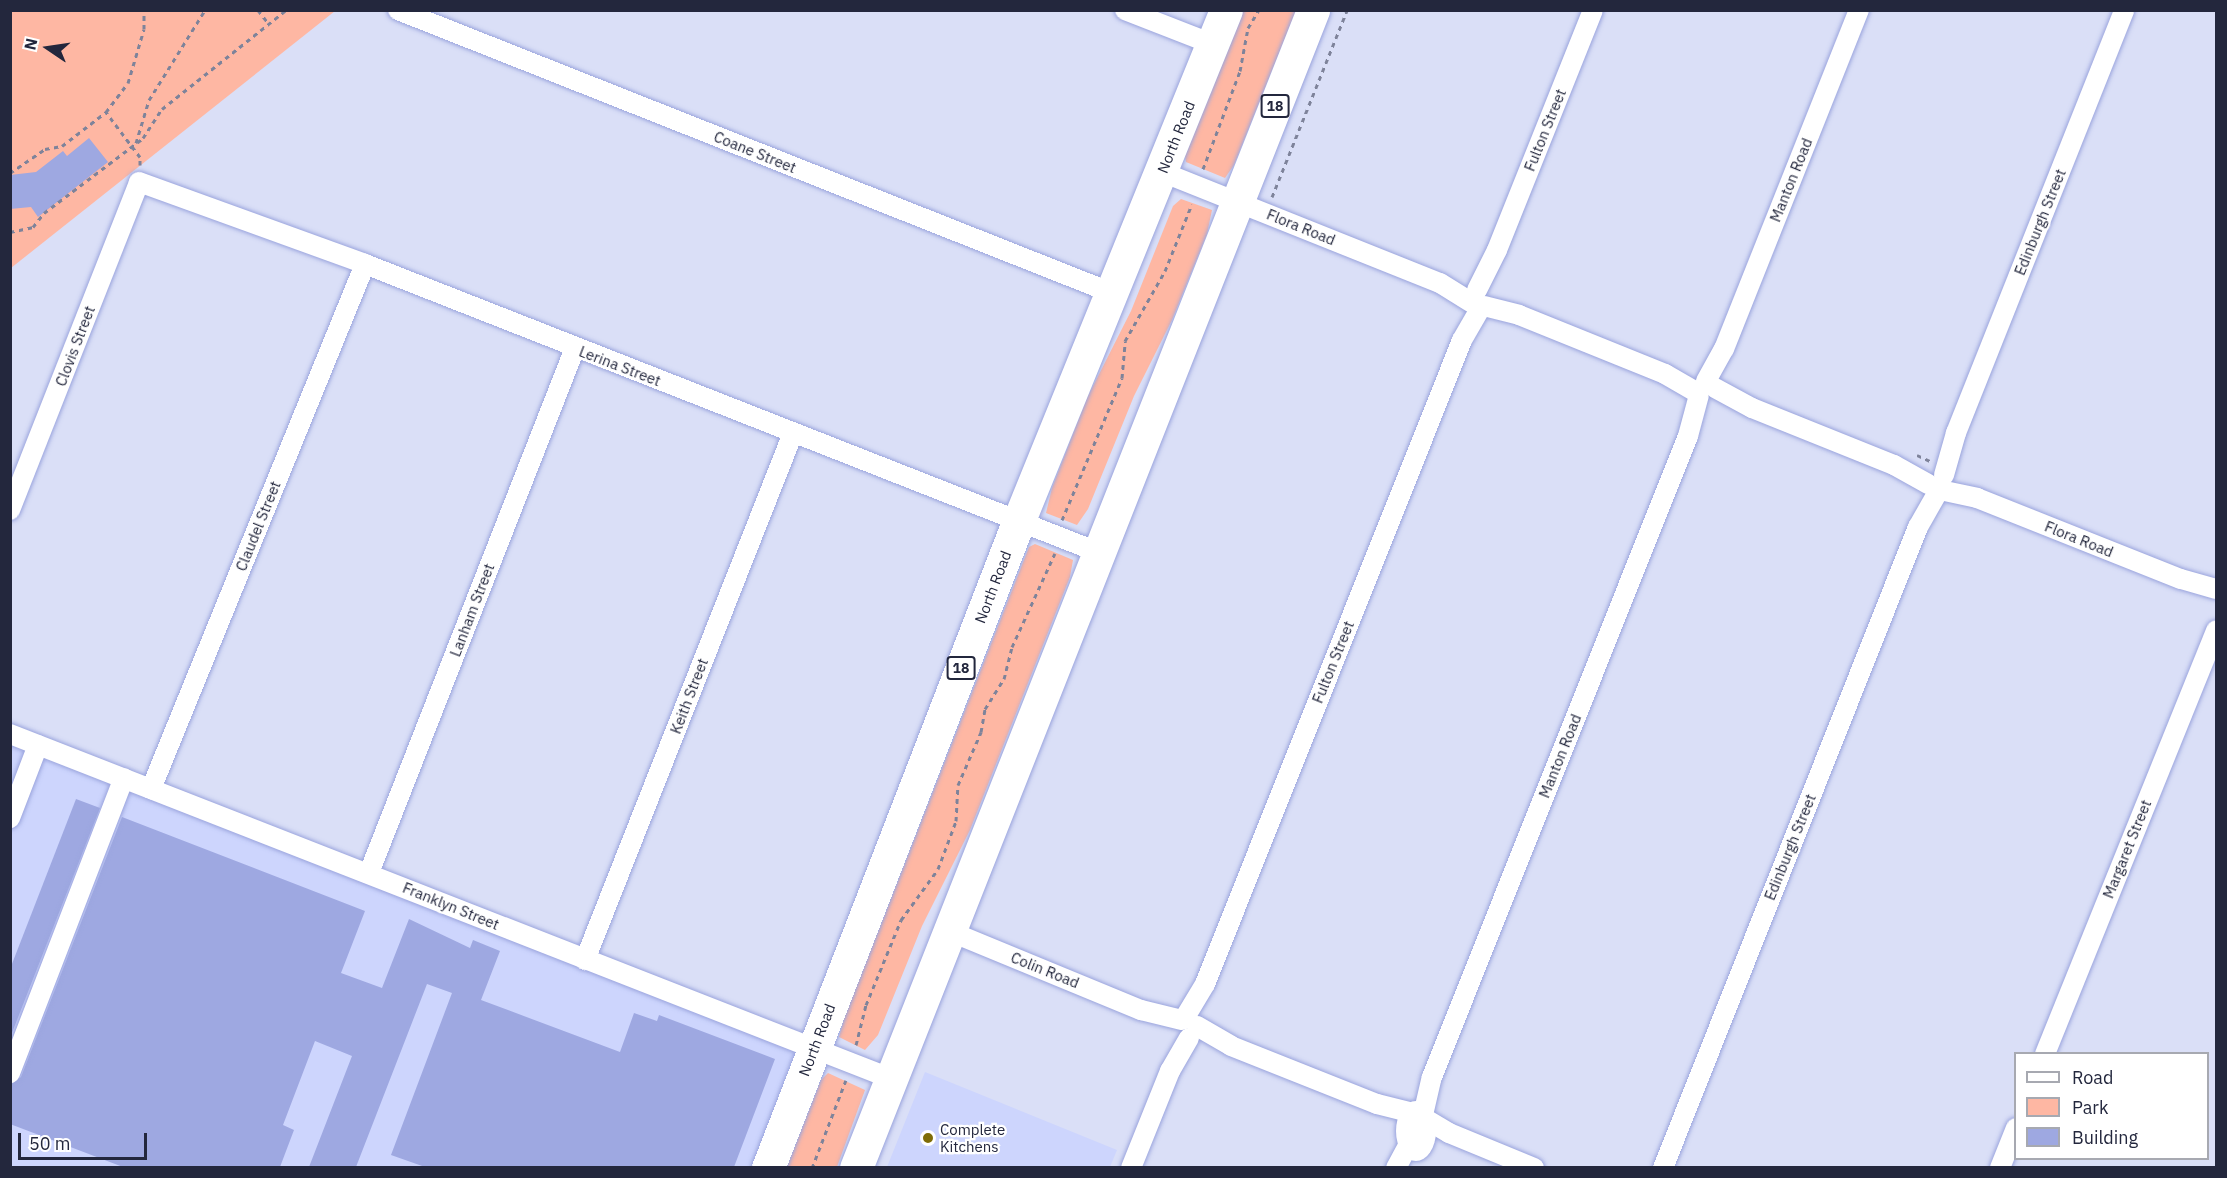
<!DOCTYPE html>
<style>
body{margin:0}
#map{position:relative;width:2227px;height:1178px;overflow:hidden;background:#dadff7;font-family:"IBM Plex Sans",sans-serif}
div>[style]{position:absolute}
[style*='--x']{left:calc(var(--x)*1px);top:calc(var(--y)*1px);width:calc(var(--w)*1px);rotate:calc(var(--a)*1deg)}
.built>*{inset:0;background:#cdd5fd}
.green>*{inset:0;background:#feb7a3}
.building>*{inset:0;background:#9ea8e1}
.path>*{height:3px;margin-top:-1.5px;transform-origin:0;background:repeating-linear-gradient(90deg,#7e839a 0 4.5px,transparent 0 9px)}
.roads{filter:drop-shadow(0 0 2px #9aa4dd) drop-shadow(0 0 2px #9aa4dd)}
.minor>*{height:20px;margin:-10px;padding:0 10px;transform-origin:10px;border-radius:10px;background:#fff}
.minor>.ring{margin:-10px;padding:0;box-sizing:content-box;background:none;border:20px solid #fff;border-radius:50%}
.trunk>*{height:33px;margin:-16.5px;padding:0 16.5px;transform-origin:16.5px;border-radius:16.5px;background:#fff}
.dots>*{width:16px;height:16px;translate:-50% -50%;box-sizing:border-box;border:3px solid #fff;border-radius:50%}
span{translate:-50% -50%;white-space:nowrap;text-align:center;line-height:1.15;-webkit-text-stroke:4.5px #fff;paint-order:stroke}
.shield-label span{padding:2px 4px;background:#fff;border:2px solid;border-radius:4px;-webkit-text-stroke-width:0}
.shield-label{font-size:14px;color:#23273d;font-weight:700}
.street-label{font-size:15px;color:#23273d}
.poi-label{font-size:15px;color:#23273d}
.left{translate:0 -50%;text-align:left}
.frame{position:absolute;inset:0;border:12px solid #23273d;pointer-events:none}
.legend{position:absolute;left:2014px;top:1052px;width:195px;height:108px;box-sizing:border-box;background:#fff;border:2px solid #a7a9b1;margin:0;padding:8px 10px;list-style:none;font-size:18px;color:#23273d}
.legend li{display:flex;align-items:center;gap:12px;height:30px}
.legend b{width:30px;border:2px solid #a7a9b1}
.north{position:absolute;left:18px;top:18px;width:60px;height:60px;-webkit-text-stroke:4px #fff;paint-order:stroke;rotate:283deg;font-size:16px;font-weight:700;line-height:24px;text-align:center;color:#23273d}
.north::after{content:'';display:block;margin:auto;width:21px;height:27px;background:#23273d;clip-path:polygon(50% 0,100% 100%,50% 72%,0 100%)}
.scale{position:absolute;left:18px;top:1133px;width:129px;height:27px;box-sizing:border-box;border:3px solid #23273d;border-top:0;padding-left:8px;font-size:18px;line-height:21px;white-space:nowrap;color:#23273d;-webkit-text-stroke:4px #fff;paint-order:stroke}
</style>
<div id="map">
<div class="built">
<i style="clip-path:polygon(10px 745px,798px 1052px,752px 1167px,11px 1167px)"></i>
<i style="clip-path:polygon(925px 1072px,1117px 1150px,1110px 1167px,887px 1167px)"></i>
</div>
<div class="green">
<i style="clip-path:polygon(11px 10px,335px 11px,11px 268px)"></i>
<i style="clip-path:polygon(1240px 11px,1296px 11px,1234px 165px,1225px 178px,1186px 162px,1185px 156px)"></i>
<i style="clip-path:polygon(1181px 199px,1212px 210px,1207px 234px,1172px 320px,1134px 396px,1088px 509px,1077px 525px,1046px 513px,1052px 488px,1087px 398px,1131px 311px,1173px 206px)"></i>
<i style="clip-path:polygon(1035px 544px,1073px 560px,1070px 577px,970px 830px,922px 926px,878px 1035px,865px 1050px,839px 1037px,844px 1019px,1029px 547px)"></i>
<i style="clip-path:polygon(828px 1073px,865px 1090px,837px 1167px,787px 1167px,821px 1080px)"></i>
</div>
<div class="building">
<i style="clip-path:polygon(89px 138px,108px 162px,38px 217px,31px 207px,10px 209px,10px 175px,36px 172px,63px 151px,67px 156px)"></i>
<i style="clip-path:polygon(76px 799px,100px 808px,10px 1038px,10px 969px)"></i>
<i style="clip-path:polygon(122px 817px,365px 911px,341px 973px,382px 988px,409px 919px,470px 948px,473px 940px,500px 951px,481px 1000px,620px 1052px,634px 1013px,657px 1021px,659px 1015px,775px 1059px,734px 1167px,425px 1167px,391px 1155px,452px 993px,427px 984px,356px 1167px,309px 1167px,352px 1056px,315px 1041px,283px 1125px,294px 1130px,280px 1167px,123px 1167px,10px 1124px,10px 1085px,21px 1077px)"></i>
</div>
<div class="path">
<i style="--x:258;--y:10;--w:16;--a:52"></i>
<i style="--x:136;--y:143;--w:45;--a:-73.2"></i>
<i style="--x:149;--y:100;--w:106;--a:-58.1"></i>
<i style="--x:140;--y:165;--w:8;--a:-90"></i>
<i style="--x:140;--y:157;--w:56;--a:-127.1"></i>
<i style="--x:106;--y:112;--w:36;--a:-53"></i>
<i style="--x:128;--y:83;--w:56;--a:-73.5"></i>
<i style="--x:144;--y:29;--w:19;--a:-90"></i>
<i style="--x:1203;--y:169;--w:105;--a:-69.3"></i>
<i style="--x:1240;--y:71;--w:44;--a:-79.5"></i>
<i style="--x:1248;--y:28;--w:21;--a:-59"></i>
<i style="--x:10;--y:173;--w:42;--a:-34.4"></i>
<i style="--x:45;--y:149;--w:17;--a:-10"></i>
<i style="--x:62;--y:146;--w:56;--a:-37.7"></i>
<i style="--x:1272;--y:197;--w:201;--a:-68.1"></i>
<i style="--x:10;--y:232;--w:24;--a:-12"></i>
<i style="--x:33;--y:227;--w:18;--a:-52"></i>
<i style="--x:44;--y:213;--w:124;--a:-37.1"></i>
<i style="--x:143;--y:138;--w:35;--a:-57"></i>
<i style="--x:162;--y:109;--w:159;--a:-38.6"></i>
<i style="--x:1917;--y:455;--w:14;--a:25"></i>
<i style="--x:1062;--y:520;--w:154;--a:-67.1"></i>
<i style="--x:1122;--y:378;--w:37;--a:-85"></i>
<i style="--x:1125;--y:341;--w:81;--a:-60.3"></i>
<i style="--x:1165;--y:271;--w:72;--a:-68.1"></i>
<i style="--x:856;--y:1045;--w:41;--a:-76"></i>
<i style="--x:866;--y:1005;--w:92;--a:-67.6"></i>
<i style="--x:901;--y:920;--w:63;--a:-54"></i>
<i style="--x:938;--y:869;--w:51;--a:-69.4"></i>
<i style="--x:956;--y:821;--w:36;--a:-87"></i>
<i style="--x:958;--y:785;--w:58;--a:-66.5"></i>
<i style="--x:981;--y:732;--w:23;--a:-80"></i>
<i style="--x:985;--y:709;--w:36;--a:-58"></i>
<i style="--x:1004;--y:679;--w:33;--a:-76"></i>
<i style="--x:1012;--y:647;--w:103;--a:-65.4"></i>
<i style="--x:812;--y:1168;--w:94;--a:-68.9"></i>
</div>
<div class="roads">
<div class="minor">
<i style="--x:398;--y:10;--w:768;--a:21.62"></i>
<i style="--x:1125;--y:10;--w:93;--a:21.3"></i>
<i style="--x:1162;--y:172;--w:299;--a:21.8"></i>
<i style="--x:1440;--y:283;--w:36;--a:32"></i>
<i style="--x:1477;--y:290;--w:45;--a:-63.4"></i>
<i style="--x:1497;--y:250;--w:258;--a:-68.2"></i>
<i style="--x:1484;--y:306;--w:36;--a:14"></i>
<i style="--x:1519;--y:315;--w:157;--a:22"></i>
<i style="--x:1665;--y:374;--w:38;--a:30"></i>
<i style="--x:1706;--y:381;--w:37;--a:-61"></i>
<i style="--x:1724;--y:349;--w:365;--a:-68.3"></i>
<i style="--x:1715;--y:388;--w:42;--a:28.4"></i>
<i style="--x:1752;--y:408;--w:153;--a:21.9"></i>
<i style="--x:1894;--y:465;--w:39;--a:29"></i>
<i style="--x:1944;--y:475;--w:44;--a:-74.1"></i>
<i style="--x:1956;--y:433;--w:455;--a:-68.3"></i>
<i style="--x:1940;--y:490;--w:38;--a:12"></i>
<i style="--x:1977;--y:498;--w:219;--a:21.7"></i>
<i style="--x:2181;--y:579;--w:36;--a:16"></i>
<i style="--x:10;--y:510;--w:352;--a:-68.5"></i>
<i style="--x:139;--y:182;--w:240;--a:19.9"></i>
<i style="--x:365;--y:264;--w:790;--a:21.46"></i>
<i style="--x:10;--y:734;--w:947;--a:21.36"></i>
<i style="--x:151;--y:789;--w:567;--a:-67.82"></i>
<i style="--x:10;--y:818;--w:78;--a:-69"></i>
<i style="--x:369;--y:873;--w:564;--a:-68.58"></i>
<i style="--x:949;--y:931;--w:208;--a:22.4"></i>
<i style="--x:1141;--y:1010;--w:42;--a:13.7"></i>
<i style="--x:585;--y:960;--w:567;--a:-68.46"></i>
<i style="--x:1184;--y:1019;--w:41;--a:-59"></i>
<i style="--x:1205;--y:984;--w:693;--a:-68.24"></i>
<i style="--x:1462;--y:340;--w:38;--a:-60"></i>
<i style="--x:1197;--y:1026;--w:39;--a:30"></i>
<i style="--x:1231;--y:1046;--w:157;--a:21.7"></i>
<i style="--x:1377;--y:1104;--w:34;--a:14"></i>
<i style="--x:2045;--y:1054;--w:457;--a:-68"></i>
<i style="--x:10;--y:1073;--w:316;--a:-68.9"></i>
<i class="ring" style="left:1406px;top:1111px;width:-2px;height:-2px"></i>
<i style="--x:1423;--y:1115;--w:39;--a:-77"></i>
<i style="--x:1432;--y:1077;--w:690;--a:-68.23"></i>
<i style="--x:1688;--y:436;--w:42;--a:-75"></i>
<i style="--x:1424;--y:1118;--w:29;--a:31"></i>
<i style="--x:1449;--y:1133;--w:92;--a:22.4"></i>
<i style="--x:1131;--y:1168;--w:105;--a:-68.1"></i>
<i style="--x:1170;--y:1071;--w:38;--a:-60"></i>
<i style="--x:1396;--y:1168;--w:44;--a:-61.7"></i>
<i style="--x:1663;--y:1168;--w:690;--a:-68.31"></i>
<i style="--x:1918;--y:527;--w:43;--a:-60.4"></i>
<i style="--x:2000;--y:1168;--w:43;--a:-68.2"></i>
</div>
<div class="trunk">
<i style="--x:768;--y:1168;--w:695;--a:-68.83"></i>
<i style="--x:1019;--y:520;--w:550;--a:-67.91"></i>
<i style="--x:856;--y:1168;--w:1245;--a:-68.46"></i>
</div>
</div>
<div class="dots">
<i style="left:928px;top:1138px;background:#7f6c06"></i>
</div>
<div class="shield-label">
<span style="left:1275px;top:106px">18</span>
<span style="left:961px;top:668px">18</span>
</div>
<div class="street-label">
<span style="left:1545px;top:130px;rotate:-68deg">Fulton Street</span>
<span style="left:1176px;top:137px;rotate:-68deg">North Road</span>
<span style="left:755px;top:152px;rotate:22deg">Coane Street</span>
<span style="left:1791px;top:180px;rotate:-68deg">Manton Road</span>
<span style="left:2040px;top:222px;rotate:-68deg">Edinburgh Street</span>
<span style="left:1301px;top:227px;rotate:22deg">Flora Road</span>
<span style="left:75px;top:346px;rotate:-69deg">Clovis Street</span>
<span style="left:620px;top:366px;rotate:21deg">Lerina Street</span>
<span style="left:258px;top:526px;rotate:-68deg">Claudel Street</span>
<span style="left:2079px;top:539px;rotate:22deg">Flora Road</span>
<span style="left:993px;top:587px;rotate:-69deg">North Road</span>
<span style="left:472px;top:610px;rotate:-69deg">Lanham Street</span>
<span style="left:1333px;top:662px;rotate:-68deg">Fulton Street</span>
<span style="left:689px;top:696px;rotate:-69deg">Keith Street</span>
<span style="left:1560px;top:756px;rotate:-68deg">Manton Road</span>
<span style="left:1790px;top:847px;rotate:-68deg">Edinburgh Street</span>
<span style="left:2127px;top:849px;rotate:-68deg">Margaret Street</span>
<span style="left:451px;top:906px;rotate:22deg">Franklyn Street</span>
<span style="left:1045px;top:970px;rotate:22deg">Colin Road</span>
<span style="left:817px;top:1040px;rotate:-69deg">North Road</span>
</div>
<div class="poi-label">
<span class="left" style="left:940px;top:1138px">Complete<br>Kitchens</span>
</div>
<div class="frame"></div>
<ul class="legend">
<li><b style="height:8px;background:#fff"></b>Road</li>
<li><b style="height:16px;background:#feb7a3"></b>Park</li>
<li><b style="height:16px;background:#9ea8e1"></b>Building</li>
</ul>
<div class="north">N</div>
<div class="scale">50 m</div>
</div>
